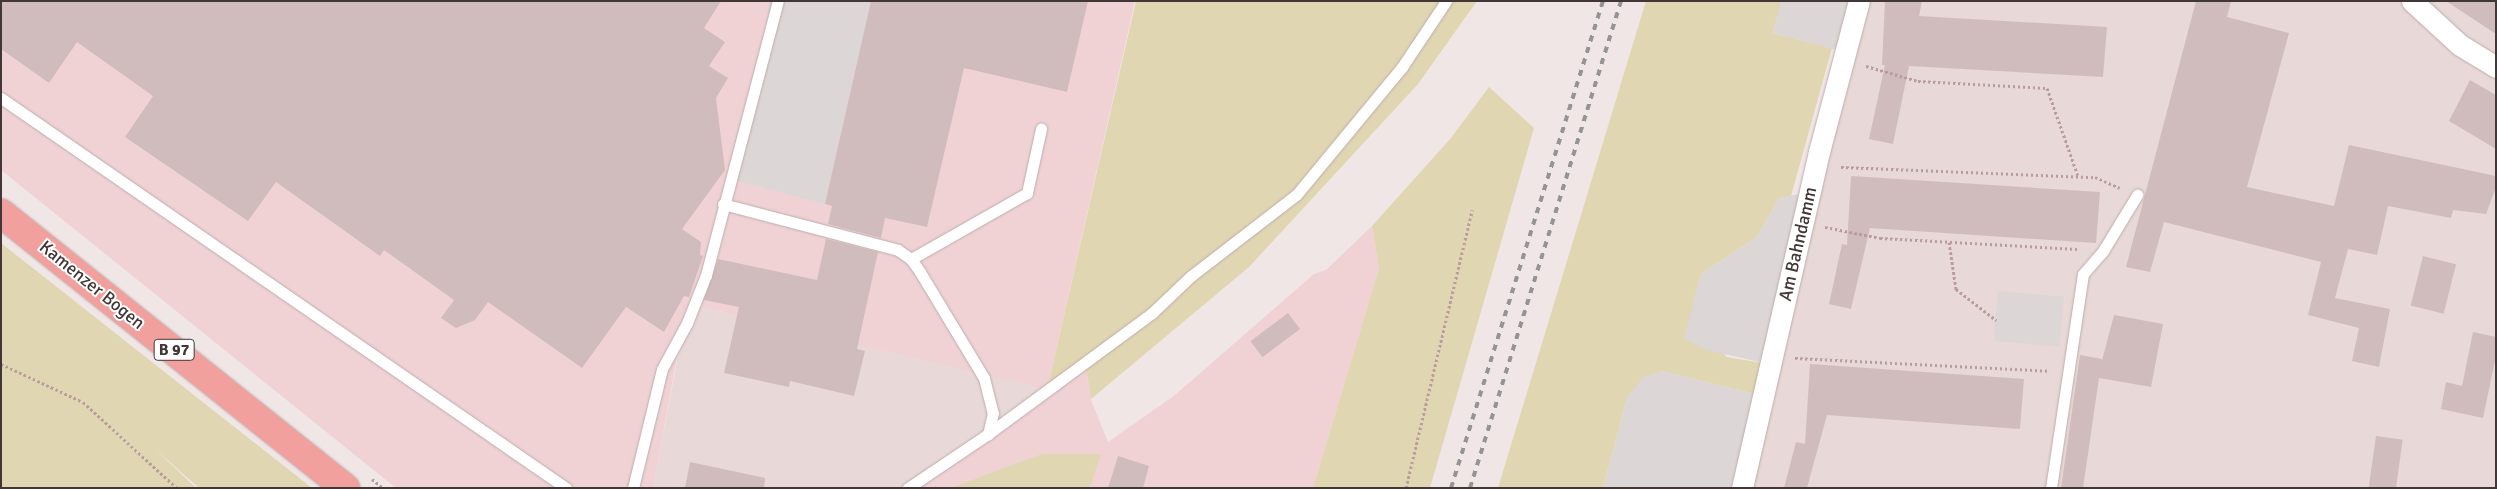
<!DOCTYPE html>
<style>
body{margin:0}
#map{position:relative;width:2497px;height:489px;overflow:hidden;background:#f0e6e5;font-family:Signika,sans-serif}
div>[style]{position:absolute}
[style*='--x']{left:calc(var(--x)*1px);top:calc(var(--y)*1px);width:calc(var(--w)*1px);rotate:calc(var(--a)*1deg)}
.residential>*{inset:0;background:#e8d8d8}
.commercial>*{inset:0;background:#f0d2d5}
.green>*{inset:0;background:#e0d6b2}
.parking>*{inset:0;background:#dcd6d6;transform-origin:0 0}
.building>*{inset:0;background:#d1bcbd;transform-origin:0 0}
.path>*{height:3px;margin-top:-1.5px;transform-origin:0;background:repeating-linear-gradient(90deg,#bb9c9d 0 2.5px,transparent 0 5px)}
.roads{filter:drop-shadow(0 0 1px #beacac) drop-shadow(0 0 1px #beacac)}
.lane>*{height:11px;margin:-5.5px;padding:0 5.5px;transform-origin:5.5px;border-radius:5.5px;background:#fff}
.street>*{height:21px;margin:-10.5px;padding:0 10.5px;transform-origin:10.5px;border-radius:10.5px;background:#fff}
.primary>*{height:28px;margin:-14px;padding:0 14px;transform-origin:14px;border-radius:14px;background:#f2a09d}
.rail>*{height:4px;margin-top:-2px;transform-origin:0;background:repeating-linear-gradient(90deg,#949494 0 6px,transparent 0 12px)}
span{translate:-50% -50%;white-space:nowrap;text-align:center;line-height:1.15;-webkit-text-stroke:4px #fff;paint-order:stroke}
.shield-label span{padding:1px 4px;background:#fff;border:1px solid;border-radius:4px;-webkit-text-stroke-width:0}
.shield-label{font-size:16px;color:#423636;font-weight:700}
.street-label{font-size:18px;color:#423636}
.frame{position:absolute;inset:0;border:2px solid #423636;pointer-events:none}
</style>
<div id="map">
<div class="residential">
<i style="clip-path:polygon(1860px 1px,2496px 1px,2496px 488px,1744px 488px)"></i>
<i style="clip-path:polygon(701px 307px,879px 348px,1047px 390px,908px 488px,653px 488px,680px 346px)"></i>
</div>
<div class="commercial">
<i style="clip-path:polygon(1px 1px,1135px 1px,1047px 390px,1085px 362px,1091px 400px,1108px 442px,1175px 395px,1314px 274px,1326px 270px,1372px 226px,1379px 268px,1313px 488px,1090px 488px,1100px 454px,1043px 454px,950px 488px,909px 488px,1047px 390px,701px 307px,679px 346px,653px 488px,396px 488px,1px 170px)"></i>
</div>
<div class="green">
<i style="clip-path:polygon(1136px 1px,1477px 1px,1418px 84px,1249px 267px,1091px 399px,1085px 362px,1047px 390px)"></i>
<i style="clip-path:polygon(1646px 1px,1782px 1px,1773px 33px,1832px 48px,1791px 196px,1779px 198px,1757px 237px,1701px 274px,1693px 305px,1726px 357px,1769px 364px,1763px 396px,1661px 371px,1627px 398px,1603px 488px,1498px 488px)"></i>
<i style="clip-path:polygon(1489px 87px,1534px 128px,1430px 488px,1313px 488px,1379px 268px,1372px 226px,1451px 138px)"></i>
<i style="clip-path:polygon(1px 243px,312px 488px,199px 488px,155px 449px,196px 488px,1px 488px)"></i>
<i style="clip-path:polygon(1042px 454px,1101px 454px,1090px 488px,950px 488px)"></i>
</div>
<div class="parking">
<i style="clip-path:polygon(769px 1px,871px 1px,825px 204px,727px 178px,766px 29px)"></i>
<i style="clip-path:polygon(1782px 1px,1859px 1px,1845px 52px,1773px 33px)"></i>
<i style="clip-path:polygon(1809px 192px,1769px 364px,1706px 350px,1684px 338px,1701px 274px,1757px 237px,1779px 198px)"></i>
<i style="left:1998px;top:291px;width:66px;height:50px;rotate:5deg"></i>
<i style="clip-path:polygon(1661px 371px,1763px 396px,1742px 488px,1603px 488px,1627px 398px,1643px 377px)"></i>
</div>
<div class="building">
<i style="clip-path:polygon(1px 1px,721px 1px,704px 28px,725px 42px,709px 66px,728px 78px,716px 98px,725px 170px,682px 229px,701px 242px,700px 255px,703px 256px,689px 297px,684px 296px,664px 332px,626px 307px,582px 368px,488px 302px,475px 320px,456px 328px,441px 318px,454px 300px,384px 250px,380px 256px,276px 182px,248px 221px,125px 137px,153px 96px,77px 42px,49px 83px,1px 49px)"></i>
<i style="clip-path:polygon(871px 1px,1088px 1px,1067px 92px,964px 68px,927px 227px,885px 218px,881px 238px,828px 224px,832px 206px,825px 204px)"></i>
<i style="clip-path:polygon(1885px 1px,1922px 1px,1919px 16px,2107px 27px,2103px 77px,1909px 66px,1893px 144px,1869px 139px,1885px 65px,1882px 65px)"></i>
<i style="clip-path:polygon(2196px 1px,2231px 1px,2227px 17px,2289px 33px,2247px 187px,2334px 206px,2349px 145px,2496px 176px,2496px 187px,2486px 214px,2453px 210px,2451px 218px,2388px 206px,2377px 255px,2348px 249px,2335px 298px,2390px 309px,2379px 367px,2352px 361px,2359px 328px,2308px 315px,2321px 262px,2164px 222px,2150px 272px,2126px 267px)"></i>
<i style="clip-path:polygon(2446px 1px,2496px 1px,2496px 34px)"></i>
<i style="clip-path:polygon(2470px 80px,2496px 95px,2496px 149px,2449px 121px)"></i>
<i style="clip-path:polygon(1851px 176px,2100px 192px,2096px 243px,1870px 228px,1851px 309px,1829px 304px,1842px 244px,1847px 245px)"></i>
<i style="clip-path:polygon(826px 239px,878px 252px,857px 349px,865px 351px,854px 396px,790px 381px,789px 387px,724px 373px,739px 307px,704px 300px,718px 259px,817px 280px)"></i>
<i style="left:2423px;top:256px;width:34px;height:51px;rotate:14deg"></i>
<i style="left:1288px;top:313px;width:20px;height:47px;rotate:53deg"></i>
<i style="clip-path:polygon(2114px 315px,2163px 324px,2151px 387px,2099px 378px,2083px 488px,2061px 488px,2080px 355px,2102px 359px,2101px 364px)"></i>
<i style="clip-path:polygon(2473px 332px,2496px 337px,2496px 356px,2483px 418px,2441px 409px,2446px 382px,2462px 386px)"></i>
<i style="clip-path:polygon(1810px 364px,2024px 379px,2020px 429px,1827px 415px,1807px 488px,1784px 488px,1796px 442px,1805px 444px)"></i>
<i style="left:2376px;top:436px;width:27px;height:53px;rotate:8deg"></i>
<i style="clip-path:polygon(1118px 456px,1149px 466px,1143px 488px,1108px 488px)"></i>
<i style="clip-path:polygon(690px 462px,765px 478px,764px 488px,685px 488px)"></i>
</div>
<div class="path">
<i style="--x:1866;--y:66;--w:54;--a:16.1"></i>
<i style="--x:1918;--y:81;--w:129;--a:3.1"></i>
<i style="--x:2047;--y:88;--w:93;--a:70.6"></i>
<i style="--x:1841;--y:167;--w:254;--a:2.3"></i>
<i style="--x:2095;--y:177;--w:27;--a:24"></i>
<i style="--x:1825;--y:227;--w:56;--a:11.3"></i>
<i style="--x:1880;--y:238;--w:198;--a:3.2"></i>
<i style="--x:1949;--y:242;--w:48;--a:81.5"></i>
<i style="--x:1956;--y:289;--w:51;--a:37.8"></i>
<i style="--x:1795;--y:358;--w:254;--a:2.9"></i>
<i style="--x:1;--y:364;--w:90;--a:24.9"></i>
<i style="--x:83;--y:402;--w:127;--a:42.5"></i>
<i style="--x:372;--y:479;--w:14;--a:39"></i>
<i style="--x:1406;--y:488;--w:286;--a:-76.6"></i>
</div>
<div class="roads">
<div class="lane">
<i style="--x:1;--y:98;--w:687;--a:34.62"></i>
<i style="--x:723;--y:204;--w:181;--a:14.7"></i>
<i style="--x:898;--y:250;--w:16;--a:35"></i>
<i style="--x:911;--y:259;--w:16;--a:55"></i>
<i style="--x:920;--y:272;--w:124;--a:58.9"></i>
<i style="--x:984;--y:378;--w:36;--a:76"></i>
<i style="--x:993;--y:413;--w:22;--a:103"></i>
<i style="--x:988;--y:434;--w:97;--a:146"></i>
<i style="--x:911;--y:259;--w:133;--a:-29.6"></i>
<i style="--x:1027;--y:193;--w:66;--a:-77.7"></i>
<i style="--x:988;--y:434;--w:204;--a:-36.4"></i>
<i style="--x:1152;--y:313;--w:54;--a:-43.5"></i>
<i style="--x:1191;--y:276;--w:134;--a:-37.7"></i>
<i style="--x:1297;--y:194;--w:165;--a:-50.4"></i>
<i style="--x:1402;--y:67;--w:79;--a:-56.3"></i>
<i style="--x:633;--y:488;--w:122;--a:-76.3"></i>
<i style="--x:662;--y:369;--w:52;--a:-61.5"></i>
<i style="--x:687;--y:323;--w:52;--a:-68.4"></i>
<i style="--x:706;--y:275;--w:283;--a:-75.3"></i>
<i style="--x:2051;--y:488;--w:216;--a:-81.5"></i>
<i style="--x:2083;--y:274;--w:30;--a:-49"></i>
<i style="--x:2103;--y:251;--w:66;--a:-58.7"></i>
</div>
<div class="street">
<i style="--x:2412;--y:1;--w:65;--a:42.5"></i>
<i style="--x:2460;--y:45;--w:42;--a:31.4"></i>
<i style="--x:1742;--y:488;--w:345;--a:-77.1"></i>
<i style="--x:1819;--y:152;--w:156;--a:-75.2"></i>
</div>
<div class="primary">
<i style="--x:1;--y:213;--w:441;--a:38.6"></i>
</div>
</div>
<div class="rail">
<i style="--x:1451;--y:488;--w:510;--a:-72.67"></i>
<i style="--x:1470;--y:488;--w:510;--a:-72.77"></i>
</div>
<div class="shield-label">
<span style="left:174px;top:350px">B 97</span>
</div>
<div class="street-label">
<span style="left:1798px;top:244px;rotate:-77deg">Am Bahndamm</span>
<span style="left:92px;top:285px;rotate:39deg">Kamenzer Bogen</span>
</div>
<div class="frame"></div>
</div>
